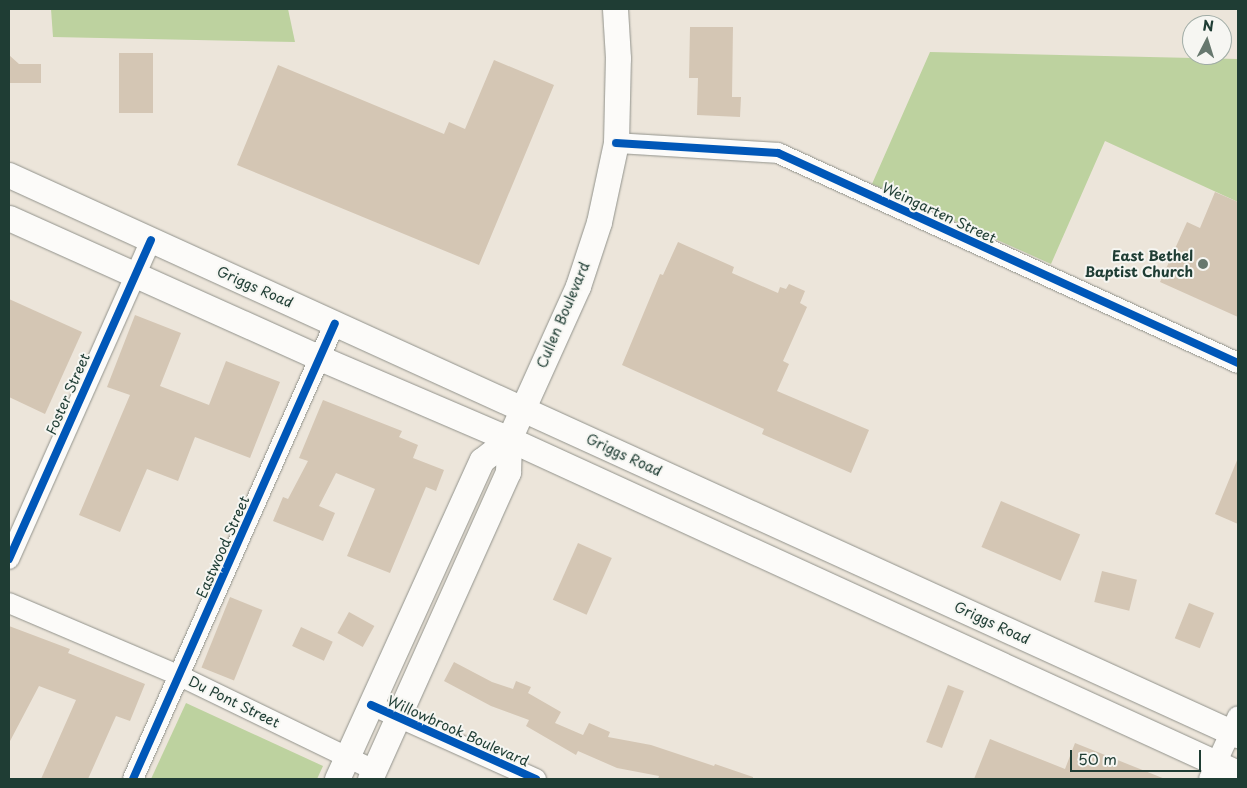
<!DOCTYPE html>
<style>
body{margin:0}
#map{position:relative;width:1247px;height:788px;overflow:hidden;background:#ece5da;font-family:"Playpen Sans",sans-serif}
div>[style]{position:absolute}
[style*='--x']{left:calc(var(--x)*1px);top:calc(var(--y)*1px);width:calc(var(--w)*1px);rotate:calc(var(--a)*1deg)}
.green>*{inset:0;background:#bdd29f}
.building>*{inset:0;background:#d4c6b4;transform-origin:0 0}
.roads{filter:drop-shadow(0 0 1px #91928b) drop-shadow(0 0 1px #91928b)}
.minor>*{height:20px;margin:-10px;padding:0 10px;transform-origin:10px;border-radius:10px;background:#fcfbf9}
.major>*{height:25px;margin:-12.5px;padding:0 12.5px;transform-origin:12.5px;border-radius:12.5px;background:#fcfbf9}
.cycleway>*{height:8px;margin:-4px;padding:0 4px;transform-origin:4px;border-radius:4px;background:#0057b8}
.dots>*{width:14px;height:14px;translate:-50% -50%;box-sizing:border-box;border:2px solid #f6f6f2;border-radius:50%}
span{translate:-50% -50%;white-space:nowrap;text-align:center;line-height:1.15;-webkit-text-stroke:4px #f6f6f2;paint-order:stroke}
.street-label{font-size:14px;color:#1f3d34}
.poi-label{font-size:14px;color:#1f3d34;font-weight:700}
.right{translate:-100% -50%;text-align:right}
.frame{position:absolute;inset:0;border:10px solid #1f3d34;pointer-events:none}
.north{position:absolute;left:1182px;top:15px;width:50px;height:50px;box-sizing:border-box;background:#f6f6f2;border:1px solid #a0aca6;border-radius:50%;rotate:5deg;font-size:14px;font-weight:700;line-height:20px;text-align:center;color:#1f3d34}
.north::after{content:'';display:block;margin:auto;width:18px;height:22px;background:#67786e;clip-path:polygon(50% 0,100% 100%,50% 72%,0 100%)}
.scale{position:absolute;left:1070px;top:750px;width:131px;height:22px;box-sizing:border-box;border:2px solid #1f3d34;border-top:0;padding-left:6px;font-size:15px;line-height:18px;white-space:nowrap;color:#1f3d34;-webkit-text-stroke:4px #f6f6f2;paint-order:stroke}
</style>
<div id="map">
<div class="green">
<i style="clip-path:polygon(51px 9px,288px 9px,295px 42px,53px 37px)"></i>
<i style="clip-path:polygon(930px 52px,1238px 59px,1238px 202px,1105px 141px,1051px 264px,872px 184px)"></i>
<i style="clip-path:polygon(186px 703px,323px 766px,317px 779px,151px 779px)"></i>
</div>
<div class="building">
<i style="clip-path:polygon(690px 27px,733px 27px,732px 97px,741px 97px,740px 117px,697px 115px,698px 78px,689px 78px)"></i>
<i style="left:119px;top:53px;width:34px;height:60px"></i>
<i style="clip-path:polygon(9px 55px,19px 64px,41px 64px,41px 83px,9px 83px)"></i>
<i style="clip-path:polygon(494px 60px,554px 85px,479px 265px,237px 165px,278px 65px,444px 134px,449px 122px,465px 129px)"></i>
<i style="clip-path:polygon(1215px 192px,1238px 202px,1238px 317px,1160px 282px,1187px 222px,1200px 228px)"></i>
<i style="clip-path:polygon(678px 242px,734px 267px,732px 273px,778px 293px,780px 287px,786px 289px,789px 284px,805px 291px,800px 303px,807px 307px,783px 361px,789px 364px,777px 391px,869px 430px,851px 473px,762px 434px,764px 429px,622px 365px,660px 274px,663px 275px)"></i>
<i style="clip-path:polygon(9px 299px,82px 332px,45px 414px,9px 397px)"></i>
<i style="clip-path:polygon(135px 315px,181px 333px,160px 386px,209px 405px,226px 361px,280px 382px,250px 458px,195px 437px,178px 481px,147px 469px,120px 532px,79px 515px,130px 395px,107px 387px)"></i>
<i style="clip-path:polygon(323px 400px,402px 431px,399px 437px,418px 445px,413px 458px,444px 470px,436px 491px,426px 487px,390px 573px,347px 556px,375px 489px,336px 473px,319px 506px,335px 513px,323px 541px,273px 521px,283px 497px,288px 499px,308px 461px,299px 458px)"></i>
<i style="clip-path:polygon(1238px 458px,1238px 524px,1215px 514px)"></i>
<i style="left:1001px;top:501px;width:86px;height:50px;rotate:23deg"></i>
<i style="left:578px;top:543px;width:37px;height:62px;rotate:24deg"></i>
<i style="left:1102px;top:571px;width:36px;height:32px;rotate:14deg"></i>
<i style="left:230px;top:597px;width:35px;height:76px;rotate:22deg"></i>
<i style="left:1189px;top:603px;width:27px;height:38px;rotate:22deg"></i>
<i style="left:349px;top:612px;width:29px;height:24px;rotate:29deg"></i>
<i style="clip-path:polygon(9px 626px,70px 649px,68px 653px,145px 684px,130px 721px,116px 716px,88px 779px,41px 779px,76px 700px,39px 686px,9px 743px)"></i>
<i style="left:301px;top:627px;width:35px;height:21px;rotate:25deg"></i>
<i style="clip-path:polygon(454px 662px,492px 682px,513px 689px,516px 681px,531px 687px,528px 693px,561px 712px,555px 723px,583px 735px,589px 723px,610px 732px,608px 737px,651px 745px,714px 766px,715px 764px,753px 777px,753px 779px,658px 779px,659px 776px,617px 768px,578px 751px,576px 755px,526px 726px,529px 720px,491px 706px,444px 681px)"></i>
<i style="left:948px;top:685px;width:17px;height:61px;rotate:21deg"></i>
<i style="clip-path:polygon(990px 739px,1065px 769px,1075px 743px,1165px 779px,974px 779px)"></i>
</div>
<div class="roads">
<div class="minor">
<i style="--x:616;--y:143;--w:162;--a:3.5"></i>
<i style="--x:778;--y:153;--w:506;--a:24.54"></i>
<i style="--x:9;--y:559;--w:349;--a:-66"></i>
<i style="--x:9;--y:603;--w:186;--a:23.1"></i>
<i style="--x:180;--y:676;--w:216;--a:25.9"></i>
<i style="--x:371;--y:705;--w:181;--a:24.2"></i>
<i style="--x:133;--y:779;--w:498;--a:-66.1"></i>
<i style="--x:1209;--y:779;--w:69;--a:-65.3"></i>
</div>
<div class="major">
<i style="--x:9;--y:175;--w:1351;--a:24.5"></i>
<i style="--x:9;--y:218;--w:341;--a:24.2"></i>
<i style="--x:320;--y:358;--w:206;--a:23.2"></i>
<i style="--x:509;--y:439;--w:802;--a:24.62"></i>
<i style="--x:337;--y:779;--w:350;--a:-65.6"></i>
<i style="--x:482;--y:460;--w:34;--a:-38"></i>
<i style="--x:370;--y:779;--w:337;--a:-65.8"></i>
<i style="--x:508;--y:472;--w:33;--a:-88"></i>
<i style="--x:509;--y:439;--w:168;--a:-65.7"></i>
<i style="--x:578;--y:286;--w:67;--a:-71.8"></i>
<i style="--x:599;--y:222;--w:81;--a:-77.9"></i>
<i style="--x:616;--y:143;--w:85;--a:-88.7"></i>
<i style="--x:618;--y:58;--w:49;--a:-93.5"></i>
</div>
</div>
<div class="cycleway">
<i style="--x:616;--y:143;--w:162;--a:3.5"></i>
<i style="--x:778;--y:153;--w:506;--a:24.54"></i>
<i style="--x:9;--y:559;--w:349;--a:-66"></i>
<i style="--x:371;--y:705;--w:181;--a:24.2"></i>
<i style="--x:133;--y:779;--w:498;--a:-66.1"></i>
</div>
<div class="dots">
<i style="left:1203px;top:264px;background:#67786e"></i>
</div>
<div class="street-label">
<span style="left:939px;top:213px;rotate:25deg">Weingarten Street</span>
<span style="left:255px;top:287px;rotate:24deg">Griggs Road</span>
<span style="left:563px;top:315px;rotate:-67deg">Cullen Boulevard</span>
<span style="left:68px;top:394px;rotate:-66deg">Foster Street</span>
<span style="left:624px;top:455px;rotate:25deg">Griggs Road</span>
<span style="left:223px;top:547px;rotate:-66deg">Eastwood Street</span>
<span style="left:992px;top:623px;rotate:25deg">Griggs Road</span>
<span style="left:234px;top:702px;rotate:26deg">Du Pont Street</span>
<span style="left:458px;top:731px;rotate:24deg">Willowbrook Boulevard</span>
</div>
<div class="poi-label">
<span class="right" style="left:1193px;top:264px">East Bethel<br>Baptist Church</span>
</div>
<div class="frame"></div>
<div class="north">N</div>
<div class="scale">50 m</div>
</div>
